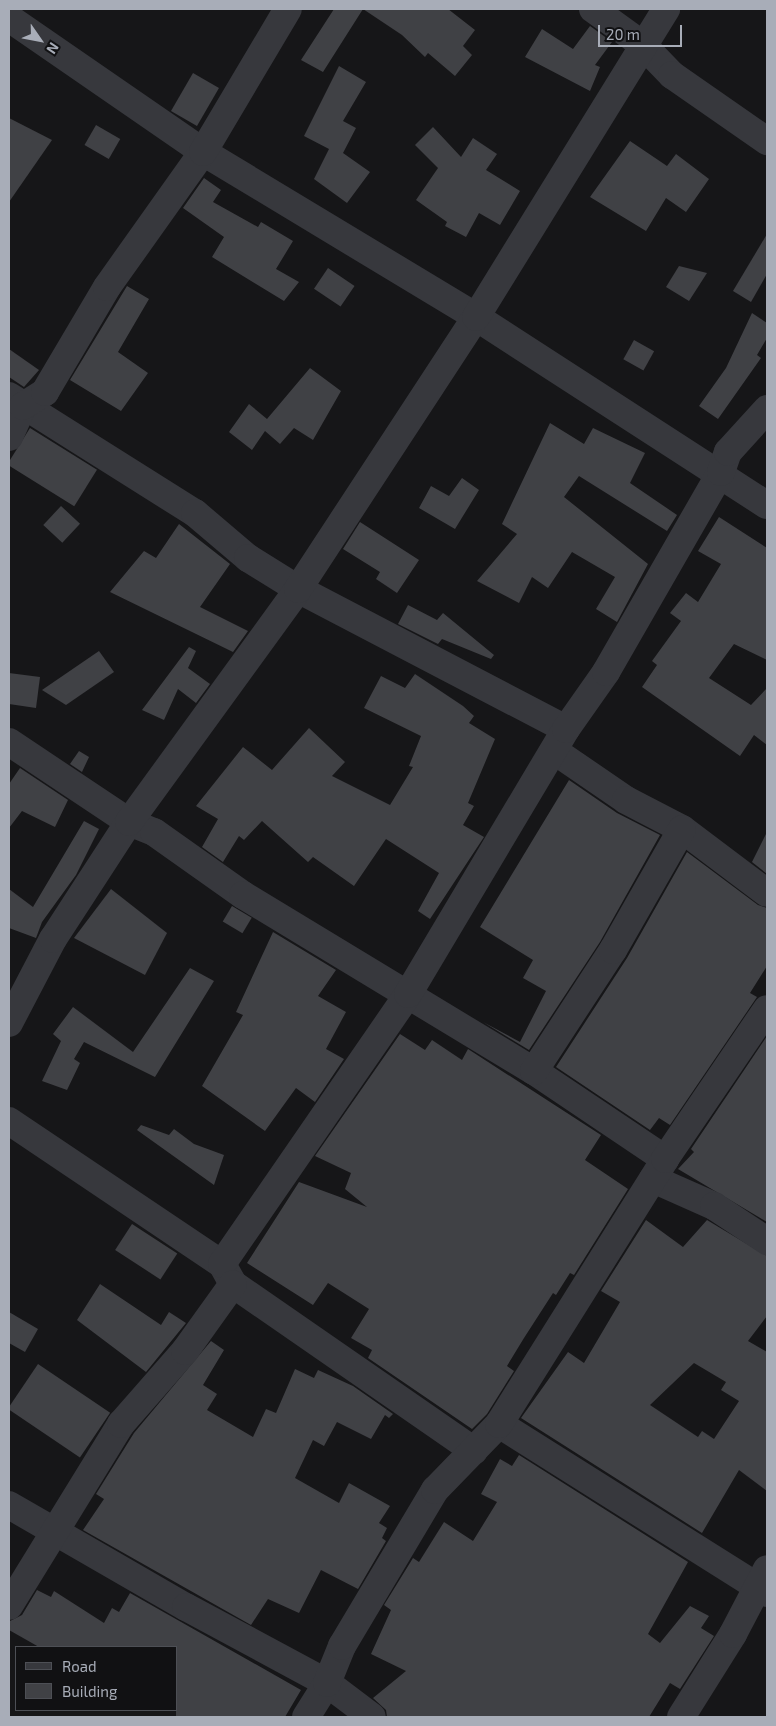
<!DOCTYPE html>
<style>
body{margin:0}
#map{position:relative;width:776px;height:1726px;overflow:hidden;background:#161618;font-family:"Exo 2",sans-serif}
div>[style]{position:absolute}
[style*='--x']{left:calc(var(--x)*1px);top:calc(var(--y)*1px);width:calc(var(--w)*1px);rotate:calc(var(--a)*1deg)}
.building>*{inset:0;background:#404145;transform-origin:0 0}
.minor>*{height:28px;margin:-14px;padding:0 14px;transform-origin:14px;border-radius:14px;background:#37383d}
span{translate:-50% -50%;white-space:nowrap;text-align:center;line-height:1.15;-webkit-text-stroke:4.5px #111113;paint-order:stroke}
.frame{position:absolute;inset:0;border:10px solid #a8adb8;pointer-events:none}
.legend{position:absolute;left:15px;top:1646px;width:162px;height:65px;box-sizing:border-box;background:#111113;border:1px solid #4d4f55;margin:0;padding:6px 9px;list-style:none;font-size:15px;color:#a8adb8}
.legend li{display:flex;align-items:center;gap:10px;height:25px}
.legend b{width:25px;border:1px solid #4d4f55}
.north{position:absolute;left:15px;top:15px;width:50px;height:50px;-webkit-text-stroke:4px #111113;paint-order:stroke;rotate:123deg;font-size:14px;font-weight:700;line-height:20px;text-align:center;color:#a8adb8}
.north::after{content:'';display:block;margin:auto;width:18px;height:22px;background:#a8adb8;clip-path:polygon(50% 0,100% 100%,50% 72%,0 100%)}
.scale{position:absolute;left:598px;top:25px;width:84px;height:22px;box-sizing:border-box;border:2px solid #a8adb8;border-top:0;padding-left:6px;font-size:15px;line-height:18px;white-space:nowrap;color:#a8adb8;-webkit-text-stroke:4px #111113;paint-order:stroke}
</style>
<div id="map">
<div class="building">
<i style="clip-path:polygon(334px 9px,448px 9px,475px 30px,463px 46px,472px 55px,455px 76px,428px 53px,425px 57px,402px 35px,363px 9px,323px 72px,301px 60px)"></i>
<i style="clip-path:polygon(590px 26px,612px 42px,595px 65px,600px 67px,590px 91px,525px 57px,542px 29px,573px 49px)"></i>
<i style="clip-path:polygon(339px 66px,366px 82px,343px 121px,356px 128px,343px 153px,370px 172px,347px 203px,314px 179px,329px 149px,304px 136px)"></i>
<i style="left:193px;top:73px;width:30px;height:44px;rotate:30deg"></i>
<i style="clip-path:polygon(9px 118px,52px 140px,9px 202px)"></i>
<i style="left:96px;top:125px;width:28px;height:23px;rotate:30deg"></i>
<i style="clip-path:polygon(433px 127px,461px 157px,473px 138px,497px 154px,486px 170px,520px 191px,500px 225px,479px 213px,466px 237px,445px 226px,447px 222px,416px 200px,438px 168px,415px 145px)"></i>
<i style="clip-path:polygon(630px 141px,667px 166px,676px 154px,709px 179px,686px 212px,666px 198px,646px 231px,590px 197px)"></i>
<i style="clip-path:polygon(204px 178px,221px 190px,213px 202px,258px 227px,261px 222px,293px 241px,276px 269px,299px 282px,284px 301px,212px 257px,224px 237px,183px 208px)"></i>
<i style="clip-path:polygon(767px 234px,767px 274px,751px 302px,733px 291px)"></i>
<i style="clip-path:polygon(679px 266px,707px 273px,689px 301px,666px 287px)"></i>
<i style="left:328px;top:268px;width:32px;height:25px;rotate:34deg"></i>
<i style="clip-path:polygon(127px 286px,149px 299px,118px 352px,148px 373px,121px 411px,70px 380px)"></i>
<i style="clip-path:polygon(752px 313px,767px 323px,767px 338px,757px 355px,761px 358px,718px 419px,699px 406px,726px 368px)"></i>
<i style="left:634px;top:340px;width:23px;height:22px;rotate:29deg"></i>
<i style="clip-path:polygon(9px 349px,39px 370px,24px 387px,9px 377px)"></i>
<i style="clip-path:polygon(310px 368px,341px 391px,313px 440px,294px 428px,280px 444px,265px 431px,252px 450px,229px 432px,249px 404px,267px 419px)"></i>
<i style="clip-path:polygon(550px 423px,584px 444px,593px 428px,645px 453px,630px 483px,677px 515px,667px 531px,579px 476px,564px 497px,648px 564px,617px 622px,596px 609px,615px 577px,572px 552px,548px 588px,532px 577px,519px 603px,477px 581px,517px 534px,502px 524px)"></i>
<i style="left:30px;top:428px;width:79px;height:43px;rotate:32deg"></i>
<i style="clip-path:polygon(462px 478px,479px 490px,455px 529px,419px 508px,431px 486px,449px 496px)"></i>
<i style="left:61px;top:506px;width:26px;height:26px;rotate:43deg"></i>
<i style="clip-path:polygon(719px 517px,767px 548px,767px 660px,734px 644px,709px 678px,751px 705px,767px 688px,767px 745px,754px 735px,740px 756px,642px 687px,657px 665px,652px 661px,681px 621px,670px 613px,686px 593px,698px 602px,721px 564px,698px 551px)"></i>
<i style="clip-path:polygon(360px 522px,419px 560px,397px 593px,376px 579px,380px 572px,343px 549px)"></i>
<i style="clip-path:polygon(179px 524px,230px 564px,200px 607px,248px 631px,233px 652px,110px 592px,144px 551px,156px 558px)"></i>
<i style="clip-path:polygon(408px 605px,437px 620px,443px 613px,494px 655px,491px 659px,442px 639px,438px 644px,398px 624px)"></i>
<i style="clip-path:polygon(189px 647px,196px 651px,188px 668px,210px 684px,196px 703px,178px 689px,164px 720px,142px 710px)"></i>
<i style="clip-path:polygon(99px 651px,114px 672px,66px 705px,42px 690px)"></i>
<i style="clip-path:polygon(9px 673px,40px 677px,36px 708px,9px 704px)"></i>
<i style="clip-path:polygon(415px 674px,463px 706px,474px 716px,469px 723px,495px 739px,468px 803px,474px 806px,463px 825px,484px 837px,430px 919px,418px 911px,439px 873px,386px 839px,354px 886px,313px 857px,308px 862px,262px 821px,244px 840px,239px 836px,223px 862px,202px 847px,218px 819px,196px 806px,243px 747px,272px 770px,309px 728px,345px 762px,332px 776px,390px 805px,413px 767px,409px 766px,421px 736px,364px 708px,381px 676px,405px 688px)"></i>
<i style="clip-path:polygon(79px 751px,89px 757px,82px 772px,70px 764px)"></i>
<i style="clip-path:polygon(20px 768px,68px 800px,55px 827px,22px 811px,9px 828px,9px 784px)"></i>
<i style="clip-path:polygon(569px 780px,617px 813px,660px 835px,600px 942px,529px 1050px,483px 1022px,520px 1042px,546px 991px,523px 978px,533px 960px,480px 927px)"></i>
<i style="clip-path:polygon(84px 821px,99px 829px,76px 875px,42px 922px,36px 938px,9px 928px,9px 889px,33px 907px)"></i>
<i style="clip-path:polygon(767px 832px,767px 874px,752px 862px)"></i>
<i style="clip-path:polygon(687px 852px,758px 905px,767px 908px,767px 966px,750px 993px,757px 997px,670px 1125px,659px 1118px,650px 1130px,556px 1067px,627px 958px)"></i>
<i style="clip-path:polygon(111px 889px,167px 933px,145px 975px,74px 938px)"></i>
<i style="left:232px;top:906px;width:23px;height:18px;rotate:31deg"></i>
<i style="clip-path:polygon(273px 932px,336px 970px,318px 996px,346px 1012px,326px 1049px,344px 1059px,315px 1102px,296px 1088px,265px 1131px,202px 1086px,243px 1015px,236px 1012px)"></i>
<i style="clip-path:polygon(190px 968px,214px 981px,155px 1077px,84px 1042px,74px 1059px,80px 1063px,67px 1090px,42px 1081px,61px 1041px,53px 1034px,73px 1007px,133px 1052px)"></i>
<i style="clip-path:polygon(400px 1034px,425px 1050px,432px 1040px,462px 1060px,468px 1049px,601px 1135px,585px 1160px,628px 1189px,574px 1275px,570px 1273px,556px 1295px,553px 1293px,524px 1338px,507px 1366px,514px 1371px,487px 1414px,472px 1429px,368px 1358px,372px 1350px,351px 1338px,369px 1309px,328px 1283px,313px 1305px,247px 1263px,299px 1182px,367px 1207px,345px 1189px,351px 1173px,315px 1156px)"></i>
<i style="clip-path:polygon(767px 1036px,767px 1222px,678px 1169px,694px 1152px,691px 1149px)"></i>
<i style="clip-path:polygon(141px 1125px,169px 1135px,174px 1129px,194px 1144px,224px 1155px,214px 1185px,137px 1130px)"></i>
<i style="clip-path:polygon(evenodd,646px 1220px,683px 1247px,707px 1220px,767px 1256px,767px 1316px,748px 1341px,767px 1352px,767px 1491px,739px 1470px,702px 1533px,521px 1418px,568px 1352px,584px 1363px,620px 1302px,601px 1291px,646px 1220px,694px 1363px,726px 1382px,721px 1390px,739px 1401px,714px 1439px,702px 1431px,698px 1437px,650px 1405px,694px 1363px)"></i>
<i style="left:132px;top:1224px;width:54px;height:31px;rotate:33deg"></i>
<i style="clip-path:polygon(100px 1284px,161px 1325px,169px 1312px,186px 1323px,146px 1372px,77px 1320px)"></i>
<i style="clip-path:polygon(9px 1312px,38px 1329px,25px 1352px,9px 1343px)"></i>
<i style="clip-path:polygon(211px 1341px,224px 1350px,203px 1385px,217px 1394px,207px 1410px,253px 1437px,266px 1409px,276px 1413px,295px 1369px,314px 1378px,318px 1370px,353px 1386px,393px 1414px,389px 1418px,385px 1415px,371px 1439px,337px 1422px,324px 1446px,313px 1440px,295px 1478px,339px 1503px,349px 1483px,390px 1506px,379px 1523px,387px 1528px,382px 1538px,386px 1541px,358px 1589px,321px 1570px,299px 1613px,268px 1599px,251px 1625px,83px 1530px,104px 1499px,96px 1494px,134px 1433px)"></i>
<i style="left:38px;top:1364px;width:87px;height:54px;rotate:34deg"></i>
<i style="clip-path:polygon(519px 1455px,688px 1562px,648px 1634px,660px 1643px,690px 1606px,709px 1616px,701px 1628px,714px 1636px,680px 1689px,670px 1683px,649px 1717px,387px 1717px,386px 1710px,373px 1698px,406px 1671px,371px 1654px,391px 1610px,384px 1605px,413px 1558px,419px 1562px,444px 1522px,473px 1541px,497px 1502px,481px 1494px,500px 1459px,512px 1466px)"></i>
<i style="clip-path:polygon(37px 1590px,51px 1597px,54px 1591px,104px 1623px,112px 1608px,119px 1612px,130px 1593px,301px 1690px,285px 1717px,176px 1717px,176px 1647px,39px 1647px,9px 1630px,10px 1621px,22px 1615px)"></i>
</div>
<div class="minor">
<i style="--x:593;--y:9;--w:62;--a:35.8"></i>
<i style="--x:643;--y:45;--w:42;--a:46"></i>
<i style="--x:672;--y:75;--w:116;--a:34.8"></i>
<i style="--x:9;--y:18;--w:236;--a:34.6"></i>
<i style="--x:203;--y:152;--w:319;--a:31.1"></i>
<i style="--x:476;--y:317;--w:346;--a:32.9"></i>
<i style="--x:9;--y:396;--w:220;--a:32.2"></i>
<i style="--x:195;--y:513;--w:70;--a:40.3"></i>
<i style="--x:248;--y:558;--w:59;--a:31.8"></i>
<i style="--x:298;--y:589;--w:302;--a:27.6"></i>
<i style="--x:9;--y:437;--w:34;--a:-66"></i>
<i style="--x:23;--y:406;--w:26;--a:-32"></i>
<i style="--x:45;--y:392;--w:122;--a:-59.4"></i>
<i style="--x:107;--y:287;--w:166;--a:-54.6"></i>
<i style="--x:203;--y:152;--w:166;--a:-59.3"></i>
<i style="--x:9;--y:742;--w:144;--a:33.7"></i>
<i style="--x:129;--y:822;--w:27;--a:22"></i>
<i style="--x:154;--y:832;--w:109;--a:35.3"></i>
<i style="--x:243;--y:895;--w:340;--a:31.2"></i>
<i style="--x:534;--y:1071;--w:158;--a:33.9"></i>
<i style="--x:556;--y:752;--w:85;--a:34.4"></i>
<i style="--x:626;--y:800;--w:63;--a:27.4"></i>
<i style="--x:682;--y:829;--w:106;--a:37"></i>
<i style="--x:9;--y:1023;--w:95;--a:-62.4"></i>
<i style="--x:53;--y:939;--w:140;--a:-57"></i>
<i style="--x:129;--y:822;--w:288;--a:-54"></i>
<i style="--x:298;--y:589;--w:325;--a:-56.8"></i>
<i style="--x:476;--y:317;--w:362;--a:-58.3"></i>
<i style="--x:534;--y:1071;--w:145;--a:-56.9"></i>
<i style="--x:613;--y:950;--w:139;--a:-60.3"></i>
<i style="--x:9;--y:1121;--w:257;--a:33.9"></i>
<i style="--x:222;--y:1264;--w:23;--a:61"></i>
<i style="--x:233;--y:1284;--w:293;--a:34.7"></i>
<i style="--x:653;--y:1179;--w:67;--a:23.9"></i>
<i style="--x:714;--y:1206;--w:64;--a:33.4"></i>
<i style="--x:222;--y:1264;--w:328;--a:-55.4"></i>
<i style="--x:408;--y:994;--w:309;--a:-59.2"></i>
<i style="--x:566;--y:729;--w:70;--a:-54.9"></i>
<i style="--x:606;--y:672;--w:231;--a:-60.1"></i>
<i style="--x:721;--y:472;--w:21;--a:-71"></i>
<i style="--x:728;--y:452;--w:58;--a:-47.8"></i>
<i style="--x:499;--y:1424;--w:317;--a:32.2"></i>
<i style="--x:9;--y:1505;--w:204;--a:30"></i>
<i style="--x:186;--y:1607;--w:160;--a:28.3"></i>
<i style="--x:327;--y:1683;--w:56;--a:37.1"></i>
<i style="--x:9;--y:1606;--w:214;--a:-58.4"></i>
<i style="--x:121;--y:1424;--w:97;--a:-48.8"></i>
<i style="--x:185;--y:1351;--w:82;--a:-54.4"></i>
<i style="--x:306;--y:1717;--w:40;--a:-58"></i>
<i style="--x:327;--y:1683;--w:40;--a:-68"></i>
<i style="--x:342;--y:1646;--w:182;--a:-59.2"></i>
<i style="--x:435;--y:1490;--w:92;--a:-45.9"></i>
<i style="--x:499;--y:1424;--w:313;--a:-57.9"></i>
<i style="--x:665;--y:1159;--w:181;--a:-55.8"></i>
<i style="--x:681;--y:1717;--w:98;--a:-57.9"></i>
<i style="--x:733;--y:1634;--w:73;--a:-62.4"></i>
</div>
<div class="frame"></div>
<ul class="legend">
<li><b style="height:6px;background:#37383d"></b>Road</li>
<li><b style="height:14px;background:#404145"></b>Building</li>
</ul>
<div class="north">N</div>
<div class="scale">20 m</div>
</div>
